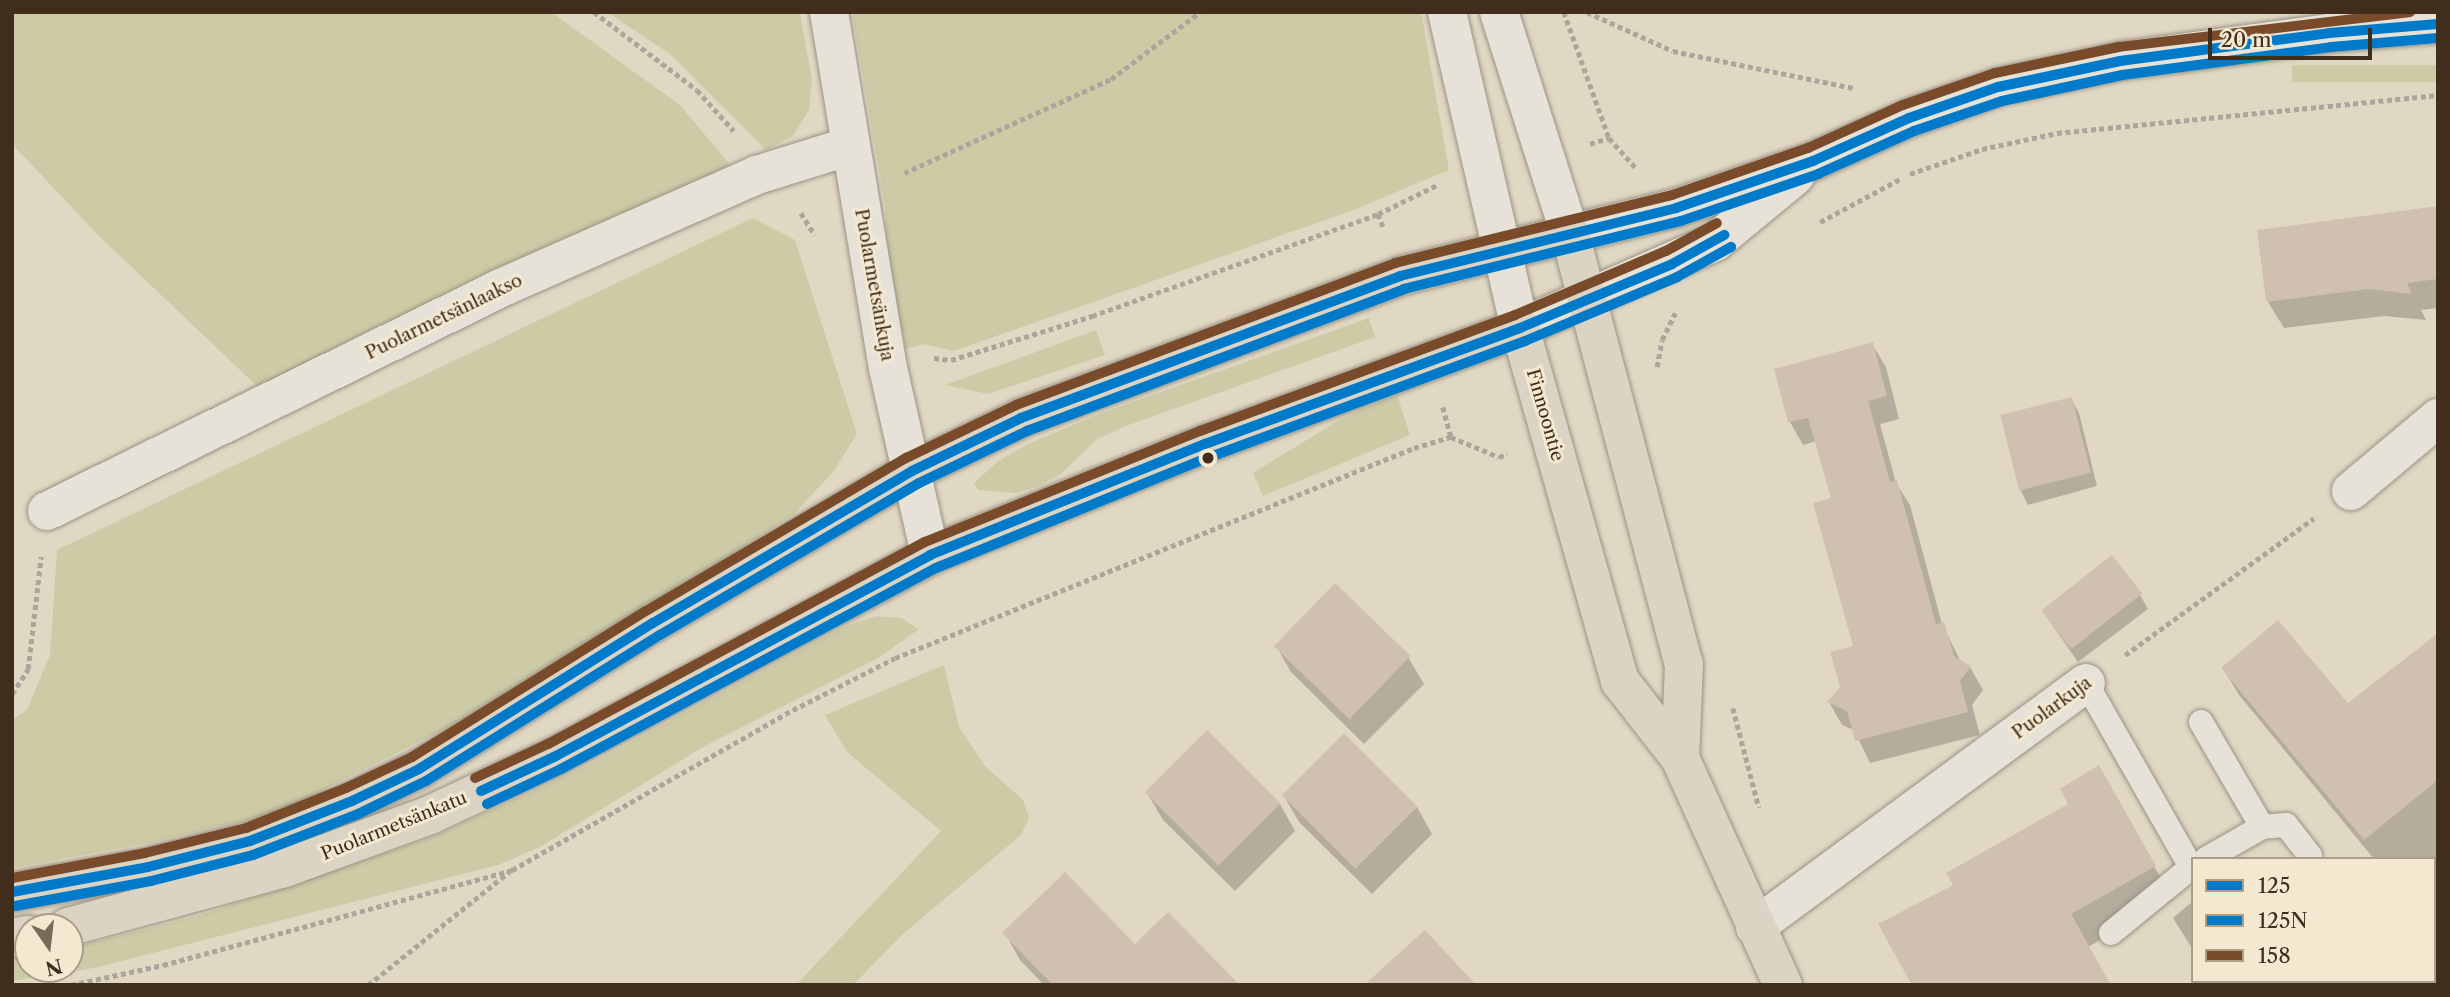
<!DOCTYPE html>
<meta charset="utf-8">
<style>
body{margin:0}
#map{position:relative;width:2450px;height:997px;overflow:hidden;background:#e1d8c4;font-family:"Libre Caslon Text",serif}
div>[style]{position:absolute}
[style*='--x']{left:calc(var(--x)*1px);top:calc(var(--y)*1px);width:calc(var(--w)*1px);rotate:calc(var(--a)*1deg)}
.green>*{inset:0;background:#cdcba5;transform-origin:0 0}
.shadow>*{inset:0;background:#0003}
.building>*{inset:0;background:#cfc0b0;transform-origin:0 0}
.path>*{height:4.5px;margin-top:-2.25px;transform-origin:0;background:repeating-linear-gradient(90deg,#aba59b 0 5px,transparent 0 8.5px)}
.roads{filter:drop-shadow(0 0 2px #9a9284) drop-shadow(0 0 2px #9a9284)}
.service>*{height:24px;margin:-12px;padding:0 12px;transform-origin:12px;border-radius:12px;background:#e7e2d8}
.minor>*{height:38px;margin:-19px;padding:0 19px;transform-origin:19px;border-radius:19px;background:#e7e2d8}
.tertiary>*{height:38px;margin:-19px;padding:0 19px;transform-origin:19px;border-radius:19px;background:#e7e2d8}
.primary>*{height:38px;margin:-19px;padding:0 19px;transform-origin:19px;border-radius:19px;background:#dbd3c3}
.bus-1>*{height:10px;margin:-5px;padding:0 5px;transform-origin:5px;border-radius:5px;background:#007ac9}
.bus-2>*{height:10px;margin:-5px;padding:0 5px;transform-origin:5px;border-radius:5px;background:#007ac9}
.bus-3>*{height:10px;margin:-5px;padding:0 5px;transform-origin:5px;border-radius:5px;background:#7a4b2a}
.dots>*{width:19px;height:19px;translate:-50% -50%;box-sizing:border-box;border:4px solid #f3e9d1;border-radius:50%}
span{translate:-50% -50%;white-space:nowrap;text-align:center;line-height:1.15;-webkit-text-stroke:6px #f3e9d1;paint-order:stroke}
.street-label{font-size:18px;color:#412d1c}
.frame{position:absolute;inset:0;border:14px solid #412d1c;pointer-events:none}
.legend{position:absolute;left:2191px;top:857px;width:245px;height:126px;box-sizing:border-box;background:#f3e9d1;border:2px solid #ac9e89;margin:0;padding:9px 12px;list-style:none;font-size:21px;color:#412d1c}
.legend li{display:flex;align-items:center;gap:14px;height:35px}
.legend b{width:35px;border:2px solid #ac9e89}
.north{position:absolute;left:14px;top:913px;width:70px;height:70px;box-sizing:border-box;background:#f3e9d1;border:2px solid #ac9e89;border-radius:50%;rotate:166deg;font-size:19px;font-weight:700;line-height:28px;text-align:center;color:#412d1c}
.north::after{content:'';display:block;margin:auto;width:24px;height:32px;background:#796957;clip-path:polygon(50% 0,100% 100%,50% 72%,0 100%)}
.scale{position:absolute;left:2208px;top:28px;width:164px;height:32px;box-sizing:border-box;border:4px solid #412d1c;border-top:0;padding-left:9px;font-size:21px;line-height:24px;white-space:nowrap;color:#412d1c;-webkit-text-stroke:5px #f3e9d1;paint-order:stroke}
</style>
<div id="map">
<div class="green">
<i style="clip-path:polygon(12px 12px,551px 12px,680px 105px,732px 167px,261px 390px,98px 235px,12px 144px)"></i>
<i style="clip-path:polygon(607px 12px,800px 12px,812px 81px,809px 110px,793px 136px,766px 150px,670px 54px)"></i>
<i style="clip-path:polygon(852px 12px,1421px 12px,1449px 170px,1351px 211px,954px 351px,924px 344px,906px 349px,888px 269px,885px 205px)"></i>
<i style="left:2438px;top:65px;width:17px;height:146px;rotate:90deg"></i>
<i style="clip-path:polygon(753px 218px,795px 240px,857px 434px,833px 472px,794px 514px,508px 697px,281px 811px,159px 841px,12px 868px,12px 720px,27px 710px,50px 655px,57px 550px)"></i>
<i style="clip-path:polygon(1369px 318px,1375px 337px,1123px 427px,1096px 440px,1061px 474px,1036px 487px,1015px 493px,978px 490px,974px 483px,998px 461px,1028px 444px,1099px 414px)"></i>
<i style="clip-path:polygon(1096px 330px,1105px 355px,988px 394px,945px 385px)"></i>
<i style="clip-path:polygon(1397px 395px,1410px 435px,1263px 496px,1253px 473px,1341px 419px)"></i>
<i style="clip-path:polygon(876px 616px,901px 618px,919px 629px,878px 658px,703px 747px,540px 847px,498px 865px,94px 968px,12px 981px,12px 959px,28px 956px,28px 969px,70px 969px,70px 948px,201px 915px,430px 838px,575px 772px,844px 627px)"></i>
<i style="clip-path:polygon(944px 665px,959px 727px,985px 766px,1023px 800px,1029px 818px,1021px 835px,904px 933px,853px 985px,796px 985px,941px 831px,847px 752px,825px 715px)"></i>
</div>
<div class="shadow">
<i style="clip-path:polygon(2438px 208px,2438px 308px,2421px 310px,2426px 320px,2384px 316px,2284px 328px,2268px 302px)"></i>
<i style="clip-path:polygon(1872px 344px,1886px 367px,1899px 419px,1880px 424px,1896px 483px,1910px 505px,1942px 624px,1961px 662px,1970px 667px,1983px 690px,1972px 705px,1980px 735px,1870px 763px,1854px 730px,1842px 725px,1829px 702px,1842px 687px,1855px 648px,1833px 500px,1817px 441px,1803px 445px,1790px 422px,1776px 370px)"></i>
<i style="clip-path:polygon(2071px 399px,2079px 413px,2097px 486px,2028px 505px,2021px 491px)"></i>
<i style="clip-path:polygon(2140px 595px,2148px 609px,2078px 662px,2042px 610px)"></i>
<i style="clip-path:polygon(2438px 635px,2438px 985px,2249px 985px,2246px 981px,2434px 981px,2434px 859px,2374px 859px,2239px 695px,2223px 668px,2347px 705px)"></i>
<i style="clip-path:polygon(1276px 646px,1408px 657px,1424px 684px,1364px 744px,1291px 672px)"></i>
<i style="clip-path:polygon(2099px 768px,2173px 900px,2088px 947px,1956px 886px,2070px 804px)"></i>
<i style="clip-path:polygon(1147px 793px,1280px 804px,1295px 831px,1235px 891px,1163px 820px)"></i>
<i style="clip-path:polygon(1284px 796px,1417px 807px,1432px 834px,1372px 894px,1299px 822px)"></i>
<i style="clip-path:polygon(2193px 901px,2193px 950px,2173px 918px)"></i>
<i style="clip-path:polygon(1005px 933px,1135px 946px,1237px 985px,1044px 985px,1020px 960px)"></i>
<i style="clip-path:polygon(2220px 981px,2240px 981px,2236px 985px)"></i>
</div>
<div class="building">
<i style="clip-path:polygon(2438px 206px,2438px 279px,2407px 283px,2412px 294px,2368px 289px,2266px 302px,2257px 230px)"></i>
<i style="clip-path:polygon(1873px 342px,1887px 396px,1868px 401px,1890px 482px,1897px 480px,1936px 624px,1944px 622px,1954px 656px,1971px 666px,1960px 681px,1968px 712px,1855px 741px,1847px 711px,1827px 702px,1840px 687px,1830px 652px,1853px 646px,1813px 503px,1831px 498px,1808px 418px,1788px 422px,1774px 369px)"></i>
<i style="left:2072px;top:397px;width:78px;height:74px;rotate:76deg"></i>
<i style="left:2112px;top:555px;width:49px;height:90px;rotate:52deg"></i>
<i style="left:1335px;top:583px;width:105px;height:88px;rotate:44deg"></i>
<i style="clip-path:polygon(2278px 620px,2348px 703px,2438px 633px,2438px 780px,2364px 840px,2221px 668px)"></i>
<i style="left:1207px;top:730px;width:104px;height:88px;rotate:45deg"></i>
<i style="left:1344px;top:733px;width:104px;height:88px;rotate:45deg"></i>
<i style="clip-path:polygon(2099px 765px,2156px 866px,2071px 914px,2111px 985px,1912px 985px,1878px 924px,1953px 885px,1946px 873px,2068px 804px,2060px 789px)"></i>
<i style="clip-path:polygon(1065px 872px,1135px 944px,1168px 912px,1240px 985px,1053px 985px,1002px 933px)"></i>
<i style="clip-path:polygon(1425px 930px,1476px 985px,1364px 985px)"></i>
</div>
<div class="path">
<i style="--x:594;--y:12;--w:129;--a:37.1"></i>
<i style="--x:697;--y:90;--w:55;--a:47.9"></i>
<i style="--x:1564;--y:12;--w:134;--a:70.3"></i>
<i style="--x:1609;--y:138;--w:40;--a:48"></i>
<i style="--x:1587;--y:12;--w:94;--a:24.4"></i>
<i style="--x:1673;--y:51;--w:184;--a:11.6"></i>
<i style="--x:1590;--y:144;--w:20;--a:-18"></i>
<i style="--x:904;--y:173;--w:227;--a:-24.4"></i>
<i style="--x:1111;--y:79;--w:111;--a:-37"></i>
<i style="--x:1910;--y:174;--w:76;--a:-19.1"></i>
<i style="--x:1982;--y:149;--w:77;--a:-12"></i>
<i style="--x:2057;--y:133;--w:383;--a:-5.7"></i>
<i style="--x:801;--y:213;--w:26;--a:58"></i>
<i style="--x:1378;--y:214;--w:16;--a:68"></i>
<i style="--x:1820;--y:222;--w:93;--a:-28.2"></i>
<i style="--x:934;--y:358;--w:17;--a:7"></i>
<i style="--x:951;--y:360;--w:148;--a:-17.3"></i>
<i style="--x:1092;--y:316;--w:304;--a:-19.6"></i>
<i style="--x:1378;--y:214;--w:68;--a:-26.2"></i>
<i style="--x:1657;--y:367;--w:27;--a:-80"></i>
<i style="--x:1662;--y:340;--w:30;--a:-64"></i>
<i style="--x:1443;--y:407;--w:31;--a:75"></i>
<i style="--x:2125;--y:655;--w:233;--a:-35.9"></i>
<i style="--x:12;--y:694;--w:30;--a:-57"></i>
<i style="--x:28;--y:669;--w:113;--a:-83.4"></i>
<i style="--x:1733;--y:708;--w:103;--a:75.4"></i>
<i style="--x:71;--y:985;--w:94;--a:-12.3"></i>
<i style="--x:163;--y:965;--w:362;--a:-15.2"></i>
<i style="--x:512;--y:870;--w:314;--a:-29.7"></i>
<i style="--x:785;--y:714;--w:123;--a:-27"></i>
<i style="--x:895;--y:658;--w:560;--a:-22.03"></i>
<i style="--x:1414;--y:448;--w:39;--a:-17"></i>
<i style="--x:1451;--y:437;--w:52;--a:22.6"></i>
<i style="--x:1499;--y:457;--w:9;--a:-21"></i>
<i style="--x:368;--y:985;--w:181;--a:-38.7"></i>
</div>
<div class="roads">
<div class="service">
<i style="--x:2086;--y:683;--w:212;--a:60.3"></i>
<i style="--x:2201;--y:722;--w:121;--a:59.8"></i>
<i style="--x:2262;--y:827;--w:24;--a:-5"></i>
<i style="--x:2286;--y:825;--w:39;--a:52"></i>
<i style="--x:2206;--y:859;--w:64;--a:-29.7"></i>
<i style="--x:2111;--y:933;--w:106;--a:-39.3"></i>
</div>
<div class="minor">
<i style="--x:829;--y:12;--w:361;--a:80.6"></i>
<i style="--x:888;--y:368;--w:192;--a:77.3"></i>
<i style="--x:2351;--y:491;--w:114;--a:-40"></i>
<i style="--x:47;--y:511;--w:508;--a:-26.16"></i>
<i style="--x:503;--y:287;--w:278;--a:-23.8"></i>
<i style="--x:757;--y:175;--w:97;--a:-17.3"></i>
<i style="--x:1755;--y:927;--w:411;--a:-36.4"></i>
</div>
<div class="tertiary">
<i style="--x:1447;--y:12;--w:324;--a:77"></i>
<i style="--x:1520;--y:328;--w:213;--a:-23.8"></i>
<i style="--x:1715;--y:242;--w:104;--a:-39.5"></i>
<i style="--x:1499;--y:12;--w:233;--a:72.3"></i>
<i style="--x:1570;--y:234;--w:109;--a:-13.8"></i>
<i style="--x:1676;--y:208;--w:145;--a:-18.9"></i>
<i style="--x:1813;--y:161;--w:105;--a:-24.1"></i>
<i style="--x:1909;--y:118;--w:94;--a:-19.2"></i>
<i style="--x:1998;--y:87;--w:125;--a:-12"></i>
<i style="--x:2120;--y:61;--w:211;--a:-7.6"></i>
<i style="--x:2329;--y:33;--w:109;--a:-4.7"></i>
</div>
<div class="primary">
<i style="--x:12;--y:892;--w:138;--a:-10.4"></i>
<i style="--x:148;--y:867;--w:105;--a:-14.3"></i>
<i style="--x:250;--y:841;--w:110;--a:-21.4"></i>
<i style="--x:352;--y:801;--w:74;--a:-25.5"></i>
<i style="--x:419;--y:769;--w:276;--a:-32"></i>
<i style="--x:653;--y:623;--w:300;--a:-30.4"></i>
<i style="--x:912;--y:471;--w:121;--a:-25.9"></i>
<i style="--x:1021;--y:418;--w:405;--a:-20.5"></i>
<i style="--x:1400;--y:276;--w:175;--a:-13.9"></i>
<i style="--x:1570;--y:234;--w:445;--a:75.2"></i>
<i style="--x:1684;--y:664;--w:94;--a:92.4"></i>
<i style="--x:68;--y:927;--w:225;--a:-15.2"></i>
<i style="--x:285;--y:868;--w:154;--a:-20.1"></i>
<i style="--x:430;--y:815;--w:137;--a:-25.1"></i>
<i style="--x:554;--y:757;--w:427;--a:-28.2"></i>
<i style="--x:930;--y:555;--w:297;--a:-22"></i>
<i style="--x:1205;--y:444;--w:336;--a:-20.2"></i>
<i style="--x:1520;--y:328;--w:367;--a:74.2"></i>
<i style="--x:1620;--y:681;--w:98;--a:52.1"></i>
<i style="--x:1680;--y:758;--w:249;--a:65.6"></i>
<i style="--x:12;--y:938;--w:16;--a:-11"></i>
</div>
</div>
<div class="bus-1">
<i style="--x:481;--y:791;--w:81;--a:-25"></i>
<i style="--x:554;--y:757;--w:427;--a:-28.2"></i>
<i style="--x:930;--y:555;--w:297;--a:-22"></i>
<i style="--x:1205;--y:444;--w:336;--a:-20.2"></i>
<i style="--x:1520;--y:328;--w:165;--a:-22.8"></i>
<i style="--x:1672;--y:264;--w:60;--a:-29.1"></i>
<i style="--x:12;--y:892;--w:138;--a:-10.4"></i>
<i style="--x:148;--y:867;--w:105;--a:-14.3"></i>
<i style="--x:250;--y:841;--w:110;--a:-21.4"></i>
<i style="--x:352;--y:801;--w:74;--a:-25.5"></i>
<i style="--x:419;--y:769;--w:276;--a:-32"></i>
<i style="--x:653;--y:623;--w:300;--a:-30.4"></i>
<i style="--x:912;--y:471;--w:121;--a:-25.9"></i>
<i style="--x:1021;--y:418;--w:405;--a:-20.5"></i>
<i style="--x:1400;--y:276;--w:284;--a:-13.8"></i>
<i style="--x:1676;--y:208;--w:145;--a:-18.9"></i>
<i style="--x:1813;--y:161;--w:105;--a:-24.1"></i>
<i style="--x:1909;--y:118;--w:94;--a:-19.2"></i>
<i style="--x:1998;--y:87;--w:125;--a:-12"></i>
<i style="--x:2120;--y:61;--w:211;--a:-7.6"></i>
<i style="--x:2329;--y:33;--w:109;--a:-4.7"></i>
</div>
<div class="bus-2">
<i style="--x:487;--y:804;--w:82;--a:-25.3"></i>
<i style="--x:561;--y:769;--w:425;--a:-28.2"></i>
<i style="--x:936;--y:568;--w:296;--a:-22.1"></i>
<i style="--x:1210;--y:457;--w:336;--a:-20.2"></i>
<i style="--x:1525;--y:341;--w:165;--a:-22.8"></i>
<i style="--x:1677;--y:277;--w:62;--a:-29.1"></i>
<i style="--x:15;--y:906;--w:138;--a:-10.4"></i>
<i style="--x:151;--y:881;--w:105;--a:-14.3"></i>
<i style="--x:253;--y:855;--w:113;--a:-21.3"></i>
<i style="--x:358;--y:814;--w:76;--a:-25.9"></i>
<i style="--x:426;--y:781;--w:276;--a:-32"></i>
<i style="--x:660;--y:635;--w:300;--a:-30.4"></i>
<i style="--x:919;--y:483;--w:120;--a:-25.7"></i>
<i style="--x:1027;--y:431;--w:403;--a:-20.6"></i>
<i style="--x:1404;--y:289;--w:285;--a:-13.8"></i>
<i style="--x:1681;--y:221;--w:145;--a:-18.9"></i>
<i style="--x:1818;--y:174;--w:105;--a:-24.1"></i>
<i style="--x:1914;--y:131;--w:93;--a:-18.8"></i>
<i style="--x:2002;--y:101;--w:123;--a:-12.2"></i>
<i style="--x:2122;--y:75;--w:211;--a:-7.6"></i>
<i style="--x:2331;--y:47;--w:107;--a:-4.8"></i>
</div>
<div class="bus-3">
<i style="--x:475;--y:778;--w:81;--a:-25"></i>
<i style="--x:548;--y:744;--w:428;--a:-28.2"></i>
<i style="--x:925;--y:542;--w:297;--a:-22"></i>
<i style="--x:1200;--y:431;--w:336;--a:-20.2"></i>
<i style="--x:1515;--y:315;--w:164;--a:-23"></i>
<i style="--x:1666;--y:251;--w:58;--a:-28.8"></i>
<i style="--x:12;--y:878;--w:135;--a:-10.6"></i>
<i style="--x:145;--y:853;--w:104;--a:-13.9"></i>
<i style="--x:246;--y:828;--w:108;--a:-21.8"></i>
<i style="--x:346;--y:788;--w:73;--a:-25.2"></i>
<i style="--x:412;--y:757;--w:276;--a:-32"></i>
<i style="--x:646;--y:611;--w:302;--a:-30.5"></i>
<i style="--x:906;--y:458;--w:122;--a:-25.7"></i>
<i style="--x:1016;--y:405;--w:405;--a:-20.5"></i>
<i style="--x:1395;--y:263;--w:285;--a:-13.8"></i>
<i style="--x:1672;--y:195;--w:144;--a:-19.1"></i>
<i style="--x:1808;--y:148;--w:104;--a:-24.4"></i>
<i style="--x:1903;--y:105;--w:97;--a:-19.2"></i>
<i style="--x:1995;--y:73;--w:126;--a:-11.9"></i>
<i style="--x:2118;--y:47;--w:294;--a:-6.8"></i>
</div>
<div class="dots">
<i style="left:1208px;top:458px;background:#412d1c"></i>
</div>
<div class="street-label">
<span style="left:874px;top:285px;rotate:80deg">Puolarmetsänkuja</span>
<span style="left:444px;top:317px;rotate:-26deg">Puolarmetsänlaakso</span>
<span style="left:1545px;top:415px;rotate:74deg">Finnoontie</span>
<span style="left:2052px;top:708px;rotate:-36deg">Puolarkuja</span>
<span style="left:394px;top:826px;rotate:-22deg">Puolarmetsänkatu</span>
</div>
<div class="frame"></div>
<ul class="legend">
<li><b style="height:9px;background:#007ac9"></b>125</li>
<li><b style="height:9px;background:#007ac9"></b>125N</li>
<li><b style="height:9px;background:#7a4b2a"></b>158</li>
</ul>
<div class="north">N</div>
<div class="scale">20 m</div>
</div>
